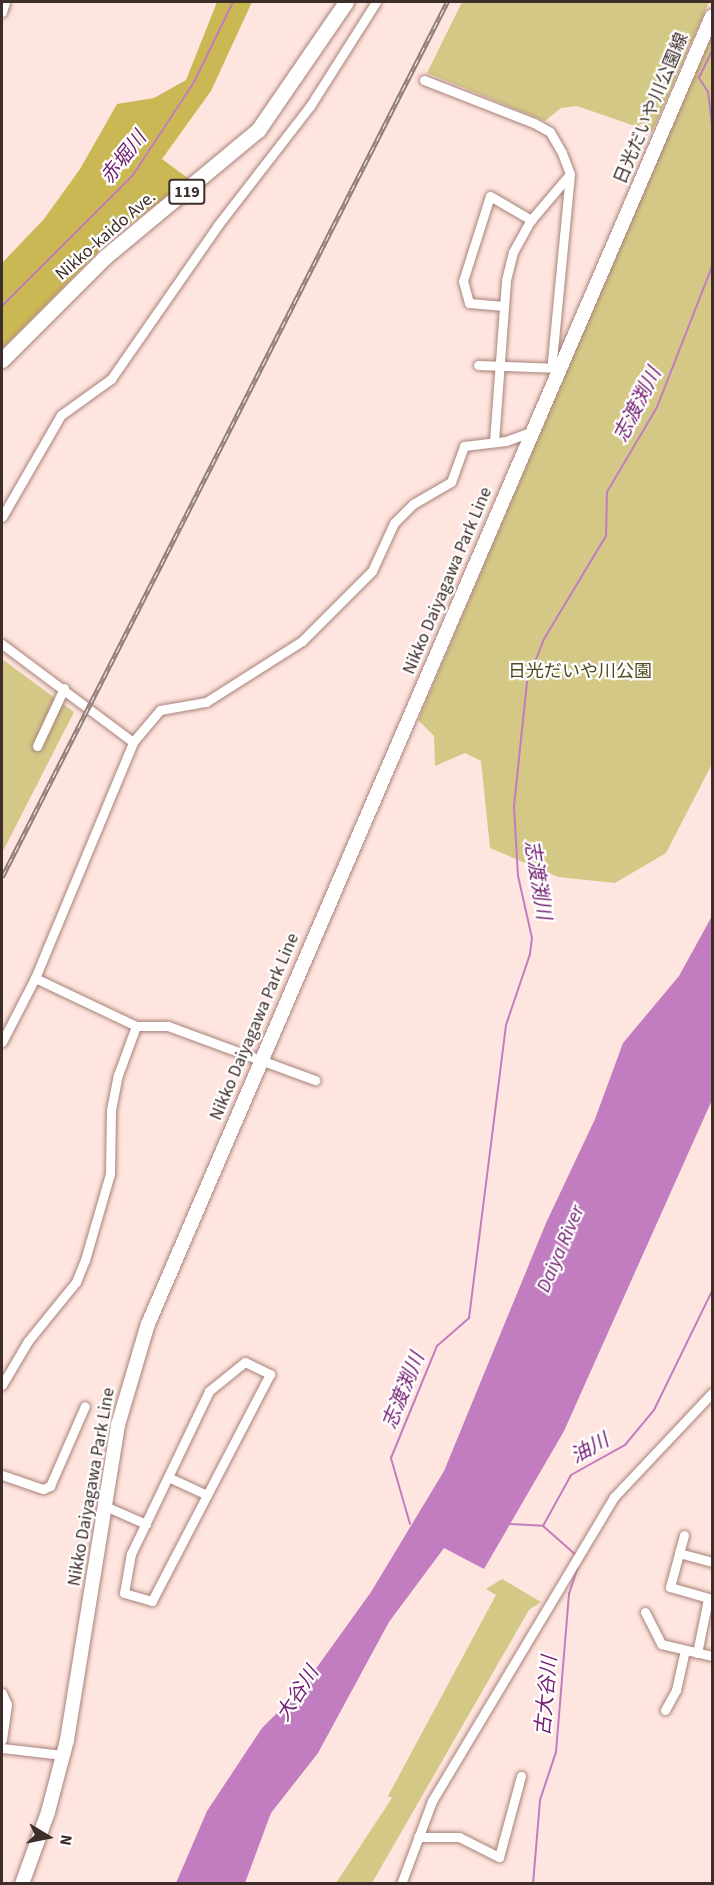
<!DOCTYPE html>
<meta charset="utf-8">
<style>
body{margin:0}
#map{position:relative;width:714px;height:1885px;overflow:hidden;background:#ffe5df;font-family:"Source Sans 3","Noto Sans JP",sans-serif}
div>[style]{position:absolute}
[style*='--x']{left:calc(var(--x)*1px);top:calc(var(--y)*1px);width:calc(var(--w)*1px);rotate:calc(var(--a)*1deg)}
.green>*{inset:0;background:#d4c887}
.forest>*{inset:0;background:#cab855}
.water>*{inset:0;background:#c17dbf}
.stream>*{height:2px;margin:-1px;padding:0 1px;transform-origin:1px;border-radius:1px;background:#c17dbf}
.roads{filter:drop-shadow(0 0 2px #a88279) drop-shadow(0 0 2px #a88279)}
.minor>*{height:9px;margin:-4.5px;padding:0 4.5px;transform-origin:4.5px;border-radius:4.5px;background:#fff}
.secondary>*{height:14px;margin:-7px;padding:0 7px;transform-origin:7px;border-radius:7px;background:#fff}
.trunk>*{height:15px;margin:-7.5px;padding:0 7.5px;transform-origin:7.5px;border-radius:7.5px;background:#fff}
.rail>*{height:4.5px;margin-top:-2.25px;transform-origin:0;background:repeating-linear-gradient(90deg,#fff 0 7px,#937f7a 0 14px);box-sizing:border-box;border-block:2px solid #937f7a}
span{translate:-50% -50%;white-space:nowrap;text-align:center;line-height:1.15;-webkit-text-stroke:4.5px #fff;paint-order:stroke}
.shield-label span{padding:2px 4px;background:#fff;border:2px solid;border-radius:4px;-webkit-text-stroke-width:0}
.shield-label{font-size:16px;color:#3e2e2a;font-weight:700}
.street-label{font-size:18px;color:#3e2e2a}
.park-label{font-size:18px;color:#514a20}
.water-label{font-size:20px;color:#732173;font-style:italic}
.frame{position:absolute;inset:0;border:3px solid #3e2e2a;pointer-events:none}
.north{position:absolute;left:18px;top:1807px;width:60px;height:60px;-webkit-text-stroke:4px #fff;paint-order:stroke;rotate:100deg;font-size:16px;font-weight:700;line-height:24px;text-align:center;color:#3e2e2a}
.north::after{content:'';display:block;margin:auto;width:21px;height:27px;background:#3e2e2a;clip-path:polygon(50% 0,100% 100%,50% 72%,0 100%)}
</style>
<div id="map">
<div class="green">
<i style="clip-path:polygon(462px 2px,709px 2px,652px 132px,577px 106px,561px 108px,545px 121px,427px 73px)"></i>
<i style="clip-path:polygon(712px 30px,712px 764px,666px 853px,615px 883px,558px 877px,490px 848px,481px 761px,465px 753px,435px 766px,434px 736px,418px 720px)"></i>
<i style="clip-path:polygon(2px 659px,74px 712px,2px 853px)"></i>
<i style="clip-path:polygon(502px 1579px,541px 1602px,529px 1610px,372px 1883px,336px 1883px,392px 1798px,388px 1796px,496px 1595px,486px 1589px)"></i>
</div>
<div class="forest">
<i style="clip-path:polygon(217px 2px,252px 2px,211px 91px,162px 159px,189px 179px,113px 237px,2px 349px,2px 263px,44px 219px,80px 169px,117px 104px,154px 98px,186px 80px)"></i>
</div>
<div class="water">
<i style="clip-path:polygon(712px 916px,712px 1100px,564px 1431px,484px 1569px,444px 1548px,389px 1622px,318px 1753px,271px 1813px,245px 1883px,176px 1883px,207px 1811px,262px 1728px,302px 1688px,371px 1592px,444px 1471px,546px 1223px,595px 1119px,623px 1043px,679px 976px)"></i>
</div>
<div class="stream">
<i style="--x:712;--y:51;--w:30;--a:116"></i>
<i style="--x:699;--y:78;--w:17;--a:57"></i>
<i style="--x:708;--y:92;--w:34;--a:83"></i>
<i style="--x:2;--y:306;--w:185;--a:-45"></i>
<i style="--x:133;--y:175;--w:111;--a:-56.7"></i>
<i style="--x:194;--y:82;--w:89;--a:-64"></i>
<i style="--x:410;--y:1524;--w:69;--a:-106.1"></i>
<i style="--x:391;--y:1458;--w:121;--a:-67.7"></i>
<i style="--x:437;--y:1346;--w:43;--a:-41.2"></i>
<i style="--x:469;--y:1318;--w:295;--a:-82.8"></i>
<i style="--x:506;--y:1025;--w:75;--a:-71.3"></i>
<i style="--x:530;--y:954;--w:16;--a:-83"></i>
<i style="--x:532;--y:938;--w:64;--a:-102.7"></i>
<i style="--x:518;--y:876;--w:70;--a:-93.3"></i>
<i style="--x:514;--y:806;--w:125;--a:-84"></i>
<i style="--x:527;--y:682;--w:46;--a:-68.4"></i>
<i style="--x:544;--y:639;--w:120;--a:-59"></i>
<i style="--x:606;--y:536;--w:44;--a:-88.7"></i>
<i style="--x:607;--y:492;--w:99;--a:-59.5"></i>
<i style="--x:657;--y:407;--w:150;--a:-68.6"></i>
<i style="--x:510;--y:1524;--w:33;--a:3"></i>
<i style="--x:543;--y:1526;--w:45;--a:41.4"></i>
<i style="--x:543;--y:1526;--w:58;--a:-61.2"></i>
<i style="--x:571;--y:1475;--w:62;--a:-29.1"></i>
<i style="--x:625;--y:1445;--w:45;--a:-50.4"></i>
<i style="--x:654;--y:1410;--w:132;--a:-64"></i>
<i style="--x:533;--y:1884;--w:84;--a:-85.2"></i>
<i style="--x:540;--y:1800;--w:51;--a:-71.6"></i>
<i style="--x:556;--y:1752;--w:159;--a:-85.3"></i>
<i style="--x:569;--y:1594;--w:35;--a:-72"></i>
</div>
<div class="roads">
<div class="minor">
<i style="--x:2;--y:12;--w:10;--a:-73"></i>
<i style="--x:424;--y:80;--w:118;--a:21.4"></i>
<i style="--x:534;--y:123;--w:18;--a:29"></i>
<i style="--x:550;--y:132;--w:24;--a:60"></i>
<i style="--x:562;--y:153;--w:22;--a:69"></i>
<i style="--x:570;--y:174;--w:188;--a:95.5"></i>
<i style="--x:552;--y:361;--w:11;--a:41"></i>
<i style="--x:504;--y:306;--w:35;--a:-175"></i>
<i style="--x:469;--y:303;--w:23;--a:-105"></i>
<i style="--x:463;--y:281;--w:89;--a:-72.4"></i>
<i style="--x:490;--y:196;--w:48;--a:30.3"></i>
<i style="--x:478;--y:365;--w:82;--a:2.1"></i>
<i style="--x:494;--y:441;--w:161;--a:-85.7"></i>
<i style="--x:506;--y:280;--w:29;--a:-76"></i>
<i style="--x:513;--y:252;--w:37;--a:-61"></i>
<i style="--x:531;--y:220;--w:60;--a:-49.7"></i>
<i style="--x:2;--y:517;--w:118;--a:-60"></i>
<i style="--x:61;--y:415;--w:62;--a:-35.8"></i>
<i style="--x:111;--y:379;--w:188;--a:-55.2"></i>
<i style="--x:218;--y:225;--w:150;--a:-52.3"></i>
<i style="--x:310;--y:106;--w:123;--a:-57.6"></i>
<i style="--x:2;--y:644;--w:164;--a:36.8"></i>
<i style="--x:133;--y:742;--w:42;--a:-49.8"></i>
<i style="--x:160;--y:710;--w:47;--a:-9.9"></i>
<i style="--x:206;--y:702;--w:114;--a:-32.4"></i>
<i style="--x:302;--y:641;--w:99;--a:-45"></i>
<i style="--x:372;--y:571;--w:53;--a:-65.4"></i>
<i style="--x:394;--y:523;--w:27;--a:-45"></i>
<i style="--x:413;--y:504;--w:44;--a:-30.1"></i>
<i style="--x:451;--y:482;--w:38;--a:-70"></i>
<i style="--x:464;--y:446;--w:42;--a:-6.8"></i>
<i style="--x:506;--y:441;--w:29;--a:-20"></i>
<i style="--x:37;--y:746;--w:64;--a:-65"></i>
<i style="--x:35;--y:978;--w:112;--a:25.4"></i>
<i style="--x:136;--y:1026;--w:32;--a:0"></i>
<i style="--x:168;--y:1026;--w:157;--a:20.2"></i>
<i style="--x:2;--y:1042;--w:72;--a:-62.7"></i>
<i style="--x:35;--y:978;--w:256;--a:-67.4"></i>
<i style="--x:245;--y:1362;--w:28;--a:26"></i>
<i style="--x:270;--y:1374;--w:256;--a:117.5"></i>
<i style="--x:152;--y:1601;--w:29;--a:-164"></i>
<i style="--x:124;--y:1593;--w:40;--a:-80"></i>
<i style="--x:131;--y:1554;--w:181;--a:-64.4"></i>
<i style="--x:209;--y:1391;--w:46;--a:-38.9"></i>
<i style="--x:2;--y:1385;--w:51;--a:-59.4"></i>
<i style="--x:28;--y:1341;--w:76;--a:-50.9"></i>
<i style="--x:76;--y:1282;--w:24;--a:-68"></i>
<i style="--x:85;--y:1260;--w:90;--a:-73.8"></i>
<i style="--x:110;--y:1174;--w:64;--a:-89.1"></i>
<i style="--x:111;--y:1110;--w:36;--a:-79"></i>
<i style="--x:118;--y:1075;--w:52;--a:-69.8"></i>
<i style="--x:2;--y:1475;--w:43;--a:18.9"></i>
<i style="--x:43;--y:1489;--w:8;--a:-23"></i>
<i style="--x:50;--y:1486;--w:87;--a:-66.4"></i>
<i style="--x:168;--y:1477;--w:43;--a:24.8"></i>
<i style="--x:105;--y:1506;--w:45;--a:23.7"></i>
<i style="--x:684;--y:1535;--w:54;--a:105.1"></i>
<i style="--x:670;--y:1587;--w:44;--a:15.9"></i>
<i style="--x:679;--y:1553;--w:34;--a:15"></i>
<i style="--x:645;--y:1612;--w:36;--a:63"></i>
<i style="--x:661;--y:1644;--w:52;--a:13.2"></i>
<i style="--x:697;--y:1653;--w:55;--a:-78.5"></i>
<i style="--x:2;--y:1693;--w:12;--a:66"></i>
<i style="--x:7;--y:1704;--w:36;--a:98"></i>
<i style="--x:665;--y:1710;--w:23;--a:-61"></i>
<i style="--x:676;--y:1690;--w:41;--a:-77.3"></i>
<i style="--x:2;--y:1748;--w:61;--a:6.5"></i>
<i style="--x:418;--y:1837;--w:41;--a:0"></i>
<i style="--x:459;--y:1837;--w:45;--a:26.6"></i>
<i style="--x:499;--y:1857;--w:84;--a:-74.8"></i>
<i style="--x:401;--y:1884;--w:89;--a:-69.5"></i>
<i style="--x:432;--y:1801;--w:354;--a:-59.1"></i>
<i style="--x:614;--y:1497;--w:143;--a:-46.7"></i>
</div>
<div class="secondary">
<i style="--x:22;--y:1884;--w:77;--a:-70.1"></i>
<i style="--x:48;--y:1812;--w:74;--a:-75.2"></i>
<i style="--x:67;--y:1740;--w:319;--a:-80.8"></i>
<i style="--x:118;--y:1425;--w:105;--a:-73.5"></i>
<i style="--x:148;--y:1324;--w:1424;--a:-66.67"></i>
</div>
<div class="trunk">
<i style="--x:2;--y:360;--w:146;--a:-45"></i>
<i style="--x:105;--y:257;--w:199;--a:-39.7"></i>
<i style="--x:258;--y:130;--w:155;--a:-55.5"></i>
</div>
</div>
<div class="rail">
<i style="--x:2;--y:877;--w:982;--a:-63.04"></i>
</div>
<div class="shield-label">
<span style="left:187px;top:192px">119</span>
</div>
<div class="street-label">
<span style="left:652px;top:109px;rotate:-67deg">日光だいや川公園線</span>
<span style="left:106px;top:236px;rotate:-41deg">Nikko-kaido Ave.</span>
<span style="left:448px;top:581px;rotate:-67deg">Nikko Daiyagawa Park Line</span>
<span style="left:255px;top:1027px;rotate:-67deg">Nikko Daiyagawa Park Line</span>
<span style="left:92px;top:1487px;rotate:-80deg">Nikko Daiyagawa Park Line</span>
</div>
<div class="park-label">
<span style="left:580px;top:672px">日光だいや川公園</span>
</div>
<div class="water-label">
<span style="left:124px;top:158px;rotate:-52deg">赤堀川</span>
<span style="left:638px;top:405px;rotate:-63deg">志渡渕川</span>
<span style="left:537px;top:880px;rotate:81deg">志渡渕川</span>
<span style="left:561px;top:1249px;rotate:-67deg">Daiya River</span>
<span style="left:404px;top:1391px;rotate:-68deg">志渡渕川</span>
<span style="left:590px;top:1449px;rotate:-29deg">油川</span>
<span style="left:298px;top:1694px;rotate:-57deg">大谷川</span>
<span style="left:547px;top:1696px;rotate:-85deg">古大谷川</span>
</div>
<div class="frame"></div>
<div class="north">N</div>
</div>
